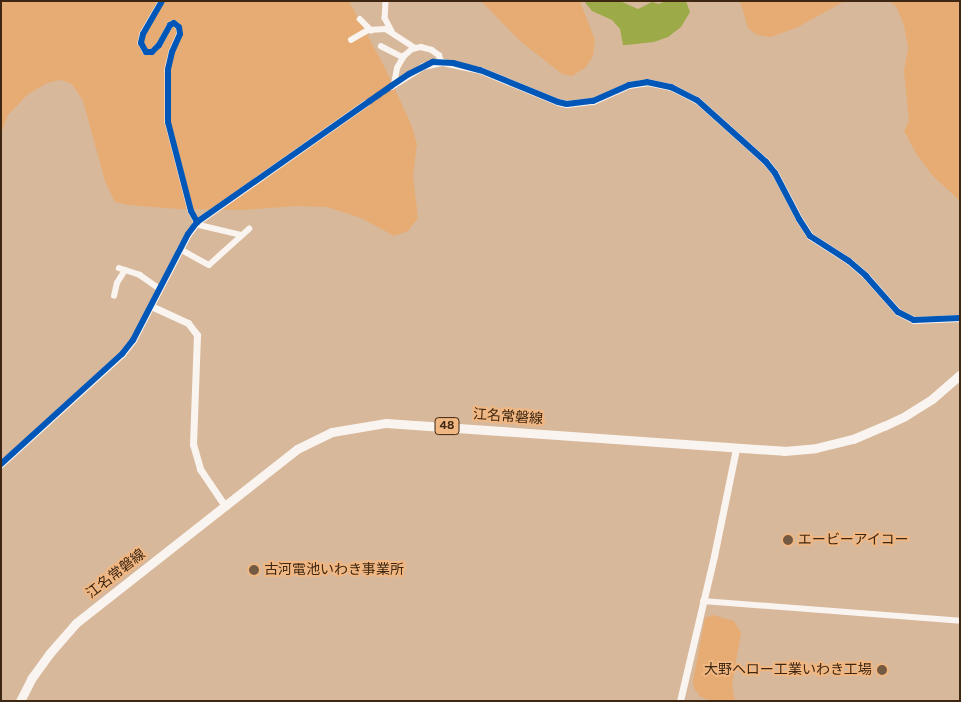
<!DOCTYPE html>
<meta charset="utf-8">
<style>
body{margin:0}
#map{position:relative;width:961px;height:702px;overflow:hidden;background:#d8b89b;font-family:Figtree,"Noto Sans JP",sans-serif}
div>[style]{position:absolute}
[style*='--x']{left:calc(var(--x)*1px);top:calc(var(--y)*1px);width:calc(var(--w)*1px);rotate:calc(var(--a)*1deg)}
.green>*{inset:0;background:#e6ac74}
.water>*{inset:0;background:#9daa48}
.tertiary-tunnel>*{height:7px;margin-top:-3.5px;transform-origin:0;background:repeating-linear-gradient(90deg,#b99b80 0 7px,transparent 0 10.5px)}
.minor>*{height:5.5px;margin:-2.75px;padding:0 2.75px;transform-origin:2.75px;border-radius:2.75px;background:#f9f4f0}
.tertiary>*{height:7px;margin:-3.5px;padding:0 3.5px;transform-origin:3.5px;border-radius:3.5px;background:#f9f4f0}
.primary>*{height:9px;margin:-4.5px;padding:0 4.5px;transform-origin:4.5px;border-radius:4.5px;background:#f9f4f0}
.cycleway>*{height:6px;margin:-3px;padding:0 3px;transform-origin:3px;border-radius:3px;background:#0057b8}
.dots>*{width:14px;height:14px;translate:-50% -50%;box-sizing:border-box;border:2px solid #f1b782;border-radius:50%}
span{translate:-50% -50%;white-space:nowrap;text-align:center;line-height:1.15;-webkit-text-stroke:4px #f1b782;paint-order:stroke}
.shield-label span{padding:1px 4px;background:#f1b782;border:1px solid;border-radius:4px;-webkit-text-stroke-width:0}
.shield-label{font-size:12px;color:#3e2712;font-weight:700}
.street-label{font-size:14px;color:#3e2712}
.poi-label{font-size:14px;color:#3e2712}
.left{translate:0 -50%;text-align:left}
.right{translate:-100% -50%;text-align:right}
.frame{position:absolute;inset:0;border:2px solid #3e2712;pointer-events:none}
</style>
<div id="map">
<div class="green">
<i style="clip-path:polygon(1px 1px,349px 1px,384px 66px,411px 124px,417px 144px,413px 176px,418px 218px,408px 231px,394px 236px,361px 218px,327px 207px,296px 206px,244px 210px,178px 209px,128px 205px,115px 202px,105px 181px,83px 101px,72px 84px,61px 80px,47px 83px,27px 95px,8px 115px,1px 134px)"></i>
<i style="clip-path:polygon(481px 1px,580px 1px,595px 40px,593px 56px,586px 67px,572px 76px,562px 74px,520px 41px)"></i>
<i style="clip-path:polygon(740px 1px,845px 1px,798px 27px,771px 37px,757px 35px,748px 28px)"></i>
<i style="clip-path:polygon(889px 1px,960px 1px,960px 201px,933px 176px,917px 155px,904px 131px,909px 121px,904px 71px,908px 48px,904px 25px,896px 6px)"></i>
<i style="clip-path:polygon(713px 615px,734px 621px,741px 633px,732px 685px,735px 701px,710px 701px,700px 696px,694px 688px,693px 681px,705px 618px)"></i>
</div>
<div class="water">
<i style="clip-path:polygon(584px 1px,620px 1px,638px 9px,652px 2px,659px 4px,665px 1px,686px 1px,690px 12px,681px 27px,668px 37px,654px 42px,626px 45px,623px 45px,620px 29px,612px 20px,592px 11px)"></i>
</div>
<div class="tertiary-tunnel">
<i style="--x:366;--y:103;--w:30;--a:-34"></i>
</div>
<div class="minor">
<i style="--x:162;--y:1;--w:38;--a:120"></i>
<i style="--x:143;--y:34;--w:9;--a:103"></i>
<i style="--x:141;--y:43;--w:10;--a:61"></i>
<i style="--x:146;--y:52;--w:6;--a:0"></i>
<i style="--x:152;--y:52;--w:10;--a:-45"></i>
<i style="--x:159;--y:45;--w:23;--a:-61"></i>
<i style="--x:170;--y:25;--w:4;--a:-27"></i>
<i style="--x:174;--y:23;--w:6;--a:39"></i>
<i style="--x:179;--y:27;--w:7;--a:82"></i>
<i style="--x:180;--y:34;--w:20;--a:114"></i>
<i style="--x:172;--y:52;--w:18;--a:103"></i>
<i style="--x:168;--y:70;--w:52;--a:90"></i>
<i style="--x:168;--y:122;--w:92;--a:75.5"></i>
<i style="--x:191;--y:211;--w:13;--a:61"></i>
<i style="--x:386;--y:1;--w:17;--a:93"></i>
<i style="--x:385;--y:18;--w:15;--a:62"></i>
<i style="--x:360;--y:19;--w:16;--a:45"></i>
<i style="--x:351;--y:40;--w:20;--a:-30"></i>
<i style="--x:368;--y:30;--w:18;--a:-3"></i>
<i style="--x:386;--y:29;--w:35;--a:33"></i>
<i style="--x:381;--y:46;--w:25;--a:27"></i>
<i style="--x:394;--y:84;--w:16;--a:-79"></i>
<i style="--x:397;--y:68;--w:14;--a:-60"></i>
<i style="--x:404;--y:56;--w:11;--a:-41"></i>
<i style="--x:412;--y:49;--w:9;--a:-13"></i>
<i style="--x:421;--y:47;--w:11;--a:15"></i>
<i style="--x:432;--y:50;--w:9;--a:36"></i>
<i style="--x:439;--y:55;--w:8;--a:67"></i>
<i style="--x:195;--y:224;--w:48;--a:13.2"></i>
<i style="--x:180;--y:249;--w:33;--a:29"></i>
<i style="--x:209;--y:265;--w:54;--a:-42"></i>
<i style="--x:119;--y:268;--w:22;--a:18"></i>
<i style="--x:140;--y:275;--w:24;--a:35"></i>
<i style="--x:114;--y:296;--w:13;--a:-77"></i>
<i style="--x:117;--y:283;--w:15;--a:-58"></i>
<i style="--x:703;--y:601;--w:258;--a:4.4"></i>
</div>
<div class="tertiary">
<i style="--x:391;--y:86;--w:38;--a:-32"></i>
<i style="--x:423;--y:66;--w:19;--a:-12"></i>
<i style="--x:442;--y:62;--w:39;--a:12"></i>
<i style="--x:480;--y:70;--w:84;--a:22.3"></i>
<i style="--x:558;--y:102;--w:9;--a:13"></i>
<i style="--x:567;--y:104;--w:26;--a:-7"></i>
<i style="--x:593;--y:101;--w:39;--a:-24"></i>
<i style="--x:629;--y:85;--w:18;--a:-9"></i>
<i style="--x:647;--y:82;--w:25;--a:12"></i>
<i style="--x:671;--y:87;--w:29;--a:27"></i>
<i style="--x:697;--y:100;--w:93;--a:41.9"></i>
<i style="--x:766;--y:162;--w:14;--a:51"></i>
<i style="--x:775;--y:173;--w:52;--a:62.4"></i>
<i style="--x:799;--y:219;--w:20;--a:57"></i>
<i style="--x:810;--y:236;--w:46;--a:32.7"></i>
<i style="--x:849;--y:261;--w:23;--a:41"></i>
<i style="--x:866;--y:276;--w:48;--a:48.4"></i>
<i style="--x:898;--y:312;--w:18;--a:27"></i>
<i style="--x:914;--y:320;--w:46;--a:-2.5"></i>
<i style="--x:151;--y:306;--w:41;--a:24.7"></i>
<i style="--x:188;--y:323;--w:15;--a:53"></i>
<i style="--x:197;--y:335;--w:109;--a:92.1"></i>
<i style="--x:193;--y:444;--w:26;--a:74"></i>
<i style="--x:200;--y:469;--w:45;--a:56"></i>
<i style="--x:1;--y:464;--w:164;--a:-42.3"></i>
<i style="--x:122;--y:354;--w:18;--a:-52"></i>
<i style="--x:133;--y:340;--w:119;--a:-62.6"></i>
<i style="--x:188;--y:234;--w:15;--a:-53"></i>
<i style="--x:197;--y:222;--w:207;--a:-35.2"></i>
<i style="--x:680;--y:701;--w:149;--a:-76.8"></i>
<i style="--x:714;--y:556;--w:109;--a:-78.4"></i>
</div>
<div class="primary">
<i style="--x:20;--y:701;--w:25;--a:-63"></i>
<i style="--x:31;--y:679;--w:31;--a:-54"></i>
<i style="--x:49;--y:654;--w:41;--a:-48.9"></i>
<i style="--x:76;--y:623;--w:281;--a:-38.2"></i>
<i style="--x:297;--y:449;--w:39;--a:-26"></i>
<i style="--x:332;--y:432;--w:55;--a:-9.5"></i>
<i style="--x:386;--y:423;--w:399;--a:4"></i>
<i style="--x:784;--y:451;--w:32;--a:-5"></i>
<i style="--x:816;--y:448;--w:38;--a:-14"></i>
<i style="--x:853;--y:439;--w:34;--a:-23"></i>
<i style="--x:884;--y:426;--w:23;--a:-25"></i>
<i style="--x:905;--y:416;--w:32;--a:-32"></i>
<i style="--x:932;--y:399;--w:37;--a:-41"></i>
</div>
<div class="cycleway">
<i style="--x:162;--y:1;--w:38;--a:120"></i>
<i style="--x:143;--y:34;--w:9;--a:103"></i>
<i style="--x:141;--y:43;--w:10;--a:61"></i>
<i style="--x:146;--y:52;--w:6;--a:0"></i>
<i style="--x:152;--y:52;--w:10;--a:-45"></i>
<i style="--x:159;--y:45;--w:23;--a:-61"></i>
<i style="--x:170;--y:25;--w:4;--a:-27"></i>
<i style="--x:174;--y:23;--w:6;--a:39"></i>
<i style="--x:179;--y:27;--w:7;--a:82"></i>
<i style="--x:180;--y:34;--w:20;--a:114"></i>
<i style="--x:172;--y:52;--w:18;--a:103"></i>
<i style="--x:168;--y:70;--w:52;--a:90"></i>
<i style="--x:168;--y:122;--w:92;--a:75.5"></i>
<i style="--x:191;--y:211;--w:13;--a:61"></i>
<i style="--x:1;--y:464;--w:164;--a:-42.3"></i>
<i style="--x:122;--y:354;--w:18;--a:-52"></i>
<i style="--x:133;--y:340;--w:119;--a:-62.6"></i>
<i style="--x:188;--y:234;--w:15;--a:-53"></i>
<i style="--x:197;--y:222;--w:237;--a:-35"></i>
<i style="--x:391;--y:86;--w:22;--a:-34"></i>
<i style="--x:409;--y:74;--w:27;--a:-27"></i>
<i style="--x:433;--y:62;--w:20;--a:3"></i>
<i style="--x:453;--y:63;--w:28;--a:15"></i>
<i style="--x:480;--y:70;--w:84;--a:22.3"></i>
<i style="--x:558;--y:102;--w:9;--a:13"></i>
<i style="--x:567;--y:104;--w:26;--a:-7"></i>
<i style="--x:593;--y:101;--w:39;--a:-24"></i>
<i style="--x:629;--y:85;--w:18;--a:-9"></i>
<i style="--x:647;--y:82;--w:25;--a:12"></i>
<i style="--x:671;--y:87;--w:29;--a:27"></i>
<i style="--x:697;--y:100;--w:93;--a:41.9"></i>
<i style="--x:766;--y:162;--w:14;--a:51"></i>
<i style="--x:775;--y:173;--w:52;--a:62.4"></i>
<i style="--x:799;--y:219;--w:20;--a:57"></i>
<i style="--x:810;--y:236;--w:46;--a:32.7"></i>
<i style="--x:849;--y:261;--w:23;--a:41"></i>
<i style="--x:866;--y:276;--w:48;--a:48.4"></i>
<i style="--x:898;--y:312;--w:18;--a:27"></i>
<i style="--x:914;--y:320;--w:46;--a:-2.5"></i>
</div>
<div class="dots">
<i style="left:788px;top:540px;background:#745a42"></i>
<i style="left:254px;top:570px;background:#745a42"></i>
<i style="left:882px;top:670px;background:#745a42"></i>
</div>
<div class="shield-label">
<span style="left:447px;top:426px">48</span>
</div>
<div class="street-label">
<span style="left:508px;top:417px;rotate:4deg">江名常磐線</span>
<span style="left:116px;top:574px;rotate:-38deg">江名常磐線</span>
</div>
<div class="poi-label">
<span class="left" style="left:798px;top:540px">エービーアイコー</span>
<span class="left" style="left:264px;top:570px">古河電池いわき事業所</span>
<span class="right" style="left:872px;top:670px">大野ヘロー工業いわき工場</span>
</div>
<div class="frame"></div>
</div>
